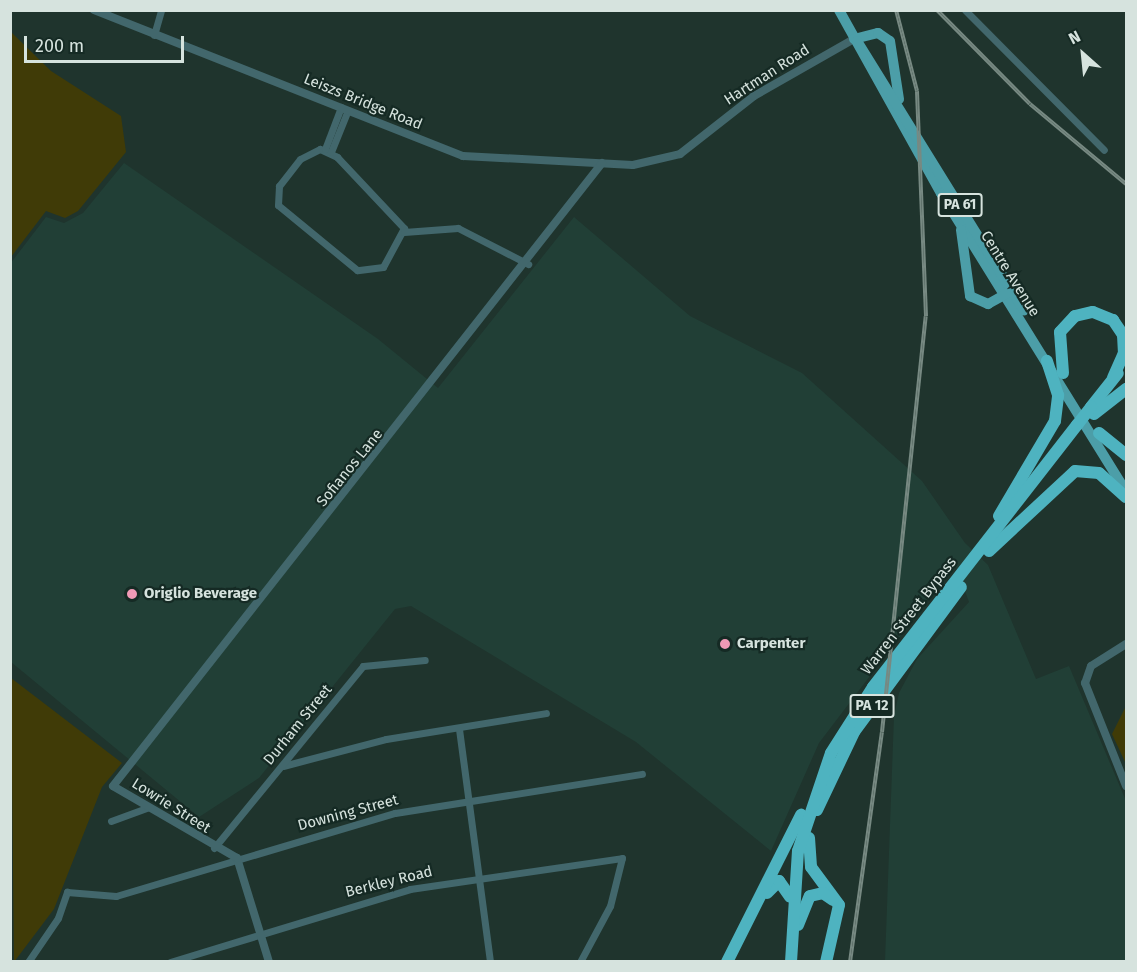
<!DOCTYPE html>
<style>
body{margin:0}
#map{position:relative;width:1137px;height:972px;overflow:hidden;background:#1f342d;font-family:"Fira Sans",sans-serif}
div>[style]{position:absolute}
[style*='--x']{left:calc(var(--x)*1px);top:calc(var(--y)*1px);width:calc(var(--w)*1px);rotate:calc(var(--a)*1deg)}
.built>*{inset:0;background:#213f36}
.green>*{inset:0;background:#403b07}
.minor>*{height:7px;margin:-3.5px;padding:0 3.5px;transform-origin:3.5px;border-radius:3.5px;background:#42676c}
.tertiary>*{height:8px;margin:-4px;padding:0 4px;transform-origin:4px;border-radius:4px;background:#42676c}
.primary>*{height:10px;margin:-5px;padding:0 5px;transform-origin:5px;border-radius:5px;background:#4c9ea8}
.motorway>*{height:12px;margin:-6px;padding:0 6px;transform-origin:6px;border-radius:6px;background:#4eb3c0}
.rail>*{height:4px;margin-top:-2px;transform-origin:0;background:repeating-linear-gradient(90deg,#152a24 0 4.5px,#778982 0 9px);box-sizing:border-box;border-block:2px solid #778982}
.motorway-bridge>*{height:12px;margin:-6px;padding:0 6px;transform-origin:6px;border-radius:6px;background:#4eb3c0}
.dots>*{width:16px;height:16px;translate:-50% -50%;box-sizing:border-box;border:3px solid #152a24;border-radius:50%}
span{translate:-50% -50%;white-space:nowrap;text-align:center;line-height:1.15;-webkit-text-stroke:4.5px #152a24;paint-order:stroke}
.shield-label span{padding:2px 4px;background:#152a24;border:2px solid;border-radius:4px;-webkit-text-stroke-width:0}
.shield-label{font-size:14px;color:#d6e3de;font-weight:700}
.street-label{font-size:15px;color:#d6e3de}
.poi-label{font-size:15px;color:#d6e3de;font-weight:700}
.left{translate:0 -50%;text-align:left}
.frame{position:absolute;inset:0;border:12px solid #d6e3de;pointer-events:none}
.north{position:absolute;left:1053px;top:24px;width:60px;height:60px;-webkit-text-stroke:4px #152a24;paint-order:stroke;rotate:333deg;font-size:16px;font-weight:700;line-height:24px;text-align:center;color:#d6e3de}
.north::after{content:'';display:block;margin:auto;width:21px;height:27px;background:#d6e3de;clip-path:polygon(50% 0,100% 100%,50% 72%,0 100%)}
.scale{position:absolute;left:24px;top:36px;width:160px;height:27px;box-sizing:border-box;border:3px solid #d6e3de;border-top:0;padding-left:8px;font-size:18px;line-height:21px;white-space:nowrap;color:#d6e3de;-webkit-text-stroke:4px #152a24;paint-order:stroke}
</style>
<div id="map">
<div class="built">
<i style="clip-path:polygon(124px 163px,378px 339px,438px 388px,574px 217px,690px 316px,802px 373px,922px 481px,965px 543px,988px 565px,1036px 679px,1069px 666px,1126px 801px,1126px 961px,885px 961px,894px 716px,899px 693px,917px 659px,969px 602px,955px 564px,819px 743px,771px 851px,636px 742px,411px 606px,395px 609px,259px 778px,199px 817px,11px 662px,10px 264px,46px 217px,64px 223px,83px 213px)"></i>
</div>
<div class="green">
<i style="clip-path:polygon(11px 32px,51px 71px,121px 116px,126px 152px,78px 211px,65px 218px,46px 211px,11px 257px)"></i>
<i style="clip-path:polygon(11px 678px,122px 763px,102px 787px,54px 909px,14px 962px)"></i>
<i style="clip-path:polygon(1126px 706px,1126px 764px,1112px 734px)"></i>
</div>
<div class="minor">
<i style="--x:965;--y:10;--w:197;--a:45.2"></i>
<i style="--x:154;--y:35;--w:26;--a:-74"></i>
<i style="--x:320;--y:149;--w:19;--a:25"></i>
<i style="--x:337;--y:157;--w:98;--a:46.7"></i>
<i style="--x:404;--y:228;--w:44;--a:118.3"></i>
<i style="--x:383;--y:267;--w:26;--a:173"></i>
<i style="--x:357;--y:270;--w:102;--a:-140.6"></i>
<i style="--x:278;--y:205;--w:19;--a:-87"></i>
<i style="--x:279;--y:186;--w:34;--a:-52"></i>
<i style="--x:300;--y:159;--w:22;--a:-27"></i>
<i style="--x:325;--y:149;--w:45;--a:-69.1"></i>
<i style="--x:331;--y:152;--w:45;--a:-68"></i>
<i style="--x:404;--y:232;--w:54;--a:-4.2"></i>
<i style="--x:458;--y:228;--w:79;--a:27.2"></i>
<i style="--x:459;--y:729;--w:235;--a:82.4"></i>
<i style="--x:283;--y:766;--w:106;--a:-14.7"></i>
<i style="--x:386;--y:739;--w:162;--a:-9.2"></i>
<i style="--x:111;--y:821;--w:40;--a:-20.2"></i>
<i style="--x:214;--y:848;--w:235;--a:-50.7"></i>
<i style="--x:363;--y:666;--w:62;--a:-5.5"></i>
<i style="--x:28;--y:962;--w:53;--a:-55.7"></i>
<i style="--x:58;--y:918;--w:28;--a:-71"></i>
<i style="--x:67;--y:892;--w:49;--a:4.7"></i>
<i style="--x:116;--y:896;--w:291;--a:-16.6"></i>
<i style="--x:395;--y:813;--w:250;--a:-9"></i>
<i style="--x:170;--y:962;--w:251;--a:-16.9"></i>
<i style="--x:410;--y:889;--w:214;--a:-8.3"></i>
<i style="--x:622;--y:858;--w:49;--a:104"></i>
<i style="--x:610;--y:906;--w:64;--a:118.2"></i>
</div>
<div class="tertiary">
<i style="--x:94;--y:10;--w:397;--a:21.6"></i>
<i style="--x:463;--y:156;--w:170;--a:3"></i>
<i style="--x:633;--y:165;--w:48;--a:-13.2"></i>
<i style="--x:680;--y:154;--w:94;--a:-38.1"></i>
<i style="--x:754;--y:96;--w:115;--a:-29.7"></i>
<i style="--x:1126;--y:644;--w:41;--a:147.8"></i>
<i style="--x:1091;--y:666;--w:18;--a:109"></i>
<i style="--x:1085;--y:683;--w:111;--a:68.3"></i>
<i style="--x:269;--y:962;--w:109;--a:-107.1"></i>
<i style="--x:237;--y:858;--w:143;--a:-149.9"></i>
<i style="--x:113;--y:786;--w:792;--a:-51.87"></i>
</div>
<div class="primary">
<i style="--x:839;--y:10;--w:210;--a:60.9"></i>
<i style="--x:941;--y:193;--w:351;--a:58.2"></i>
<i style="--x:854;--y:39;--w:25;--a:-14"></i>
<i style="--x:878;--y:33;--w:14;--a:34"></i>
<i style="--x:890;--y:41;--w:59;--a:81.2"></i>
<i style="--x:857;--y:41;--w:317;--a:58.2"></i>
<i style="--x:961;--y:230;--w:67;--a:82.2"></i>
<i style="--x:970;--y:296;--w:20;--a:24"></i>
<i style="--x:988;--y:304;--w:25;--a:-29"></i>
</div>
<div class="motorway">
<i style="--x:1063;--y:373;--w:41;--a:-94.2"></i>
<i style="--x:1060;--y:332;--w:22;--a:-47"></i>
<i style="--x:1075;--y:316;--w:18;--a:-13"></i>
<i style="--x:1093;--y:312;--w:22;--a:22"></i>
<i style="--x:1113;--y:320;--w:18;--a:56"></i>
<i style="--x:1123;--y:335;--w:18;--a:87"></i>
<i style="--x:1124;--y:353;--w:27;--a:114"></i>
<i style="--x:1091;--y:407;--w:43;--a:-51.5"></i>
<i style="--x:1094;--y:414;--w:41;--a:-38"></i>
<i style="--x:1099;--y:433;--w:35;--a:39"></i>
<i style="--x:999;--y:516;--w:110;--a:-59.5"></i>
<i style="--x:1055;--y:421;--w:26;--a:-83"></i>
<i style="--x:1058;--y:395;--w:36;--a:-108"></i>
<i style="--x:989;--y:551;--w:117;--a:-42.9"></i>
<i style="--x:1075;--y:471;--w:24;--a:5"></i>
<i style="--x:1099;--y:473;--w:36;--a:42"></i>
<i style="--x:817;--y:810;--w:86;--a:-64.6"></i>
<i style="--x:854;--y:732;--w:180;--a:-53.6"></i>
<i style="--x:809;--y:838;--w:29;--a:86"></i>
<i style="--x:811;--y:867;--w:47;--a:53.6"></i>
<i style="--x:839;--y:905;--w:58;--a:102.8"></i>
<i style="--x:767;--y:893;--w:17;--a:-45"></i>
<i style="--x:779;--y:881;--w:19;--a:55"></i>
<i style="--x:798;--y:925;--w:31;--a:-68"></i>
<i style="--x:810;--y:896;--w:13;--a:-13"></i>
<i style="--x:823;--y:893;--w:12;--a:35"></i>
<i style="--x:727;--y:962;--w:165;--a:-63.3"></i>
<i style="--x:791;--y:962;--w:111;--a:-86.4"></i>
<i style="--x:798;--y:851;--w:103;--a:-71.4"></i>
<i style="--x:831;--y:753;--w:78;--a:-57.5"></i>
<i style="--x:873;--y:687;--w:332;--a:-52.1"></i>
</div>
<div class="rail">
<i style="--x:937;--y:10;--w:132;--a:45.3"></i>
<i style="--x:1030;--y:104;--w:125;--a:39.8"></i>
<i style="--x:850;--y:962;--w:232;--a:-82.1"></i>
<i style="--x:882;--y:732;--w:418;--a:-84"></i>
<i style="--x:926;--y:316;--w:225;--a:-92.3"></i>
<i style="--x:917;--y:91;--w:84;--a:-104.5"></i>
</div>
<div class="motorway-bridge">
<i style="--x:1077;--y:425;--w:23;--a:-52"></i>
</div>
<div class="dots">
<i style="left:132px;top:594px;background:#f09ab6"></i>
<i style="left:725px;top:644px;background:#f09ab6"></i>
</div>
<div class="shield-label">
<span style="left:960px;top:205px">PA 61</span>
<span style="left:872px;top:706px">PA 12</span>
</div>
<div class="street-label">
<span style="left:767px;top:75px;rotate:-33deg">Hartman Road</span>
<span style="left:363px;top:102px;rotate:22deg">Leiszs Bridge Road</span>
<span style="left:1010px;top:274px;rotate:58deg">Centre Avenue</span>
<span style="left:350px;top:468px;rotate:-51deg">Sofianos Lane</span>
<span style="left:909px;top:616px;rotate:-52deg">Warren Street Bypass</span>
<span style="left:298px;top:725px;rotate:-51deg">Durham Street</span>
<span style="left:171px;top:806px;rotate:32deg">Lowrie Street</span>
<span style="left:348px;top:813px;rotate:-15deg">Downing Street</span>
<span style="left:389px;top:882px;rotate:-14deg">Berkley Road</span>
</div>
<div class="poi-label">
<span class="left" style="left:144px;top:594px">Origlio Beverage</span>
<span class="left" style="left:737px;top:644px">Carpenter</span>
</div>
<div class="frame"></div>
<div class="north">N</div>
<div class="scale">200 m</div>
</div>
